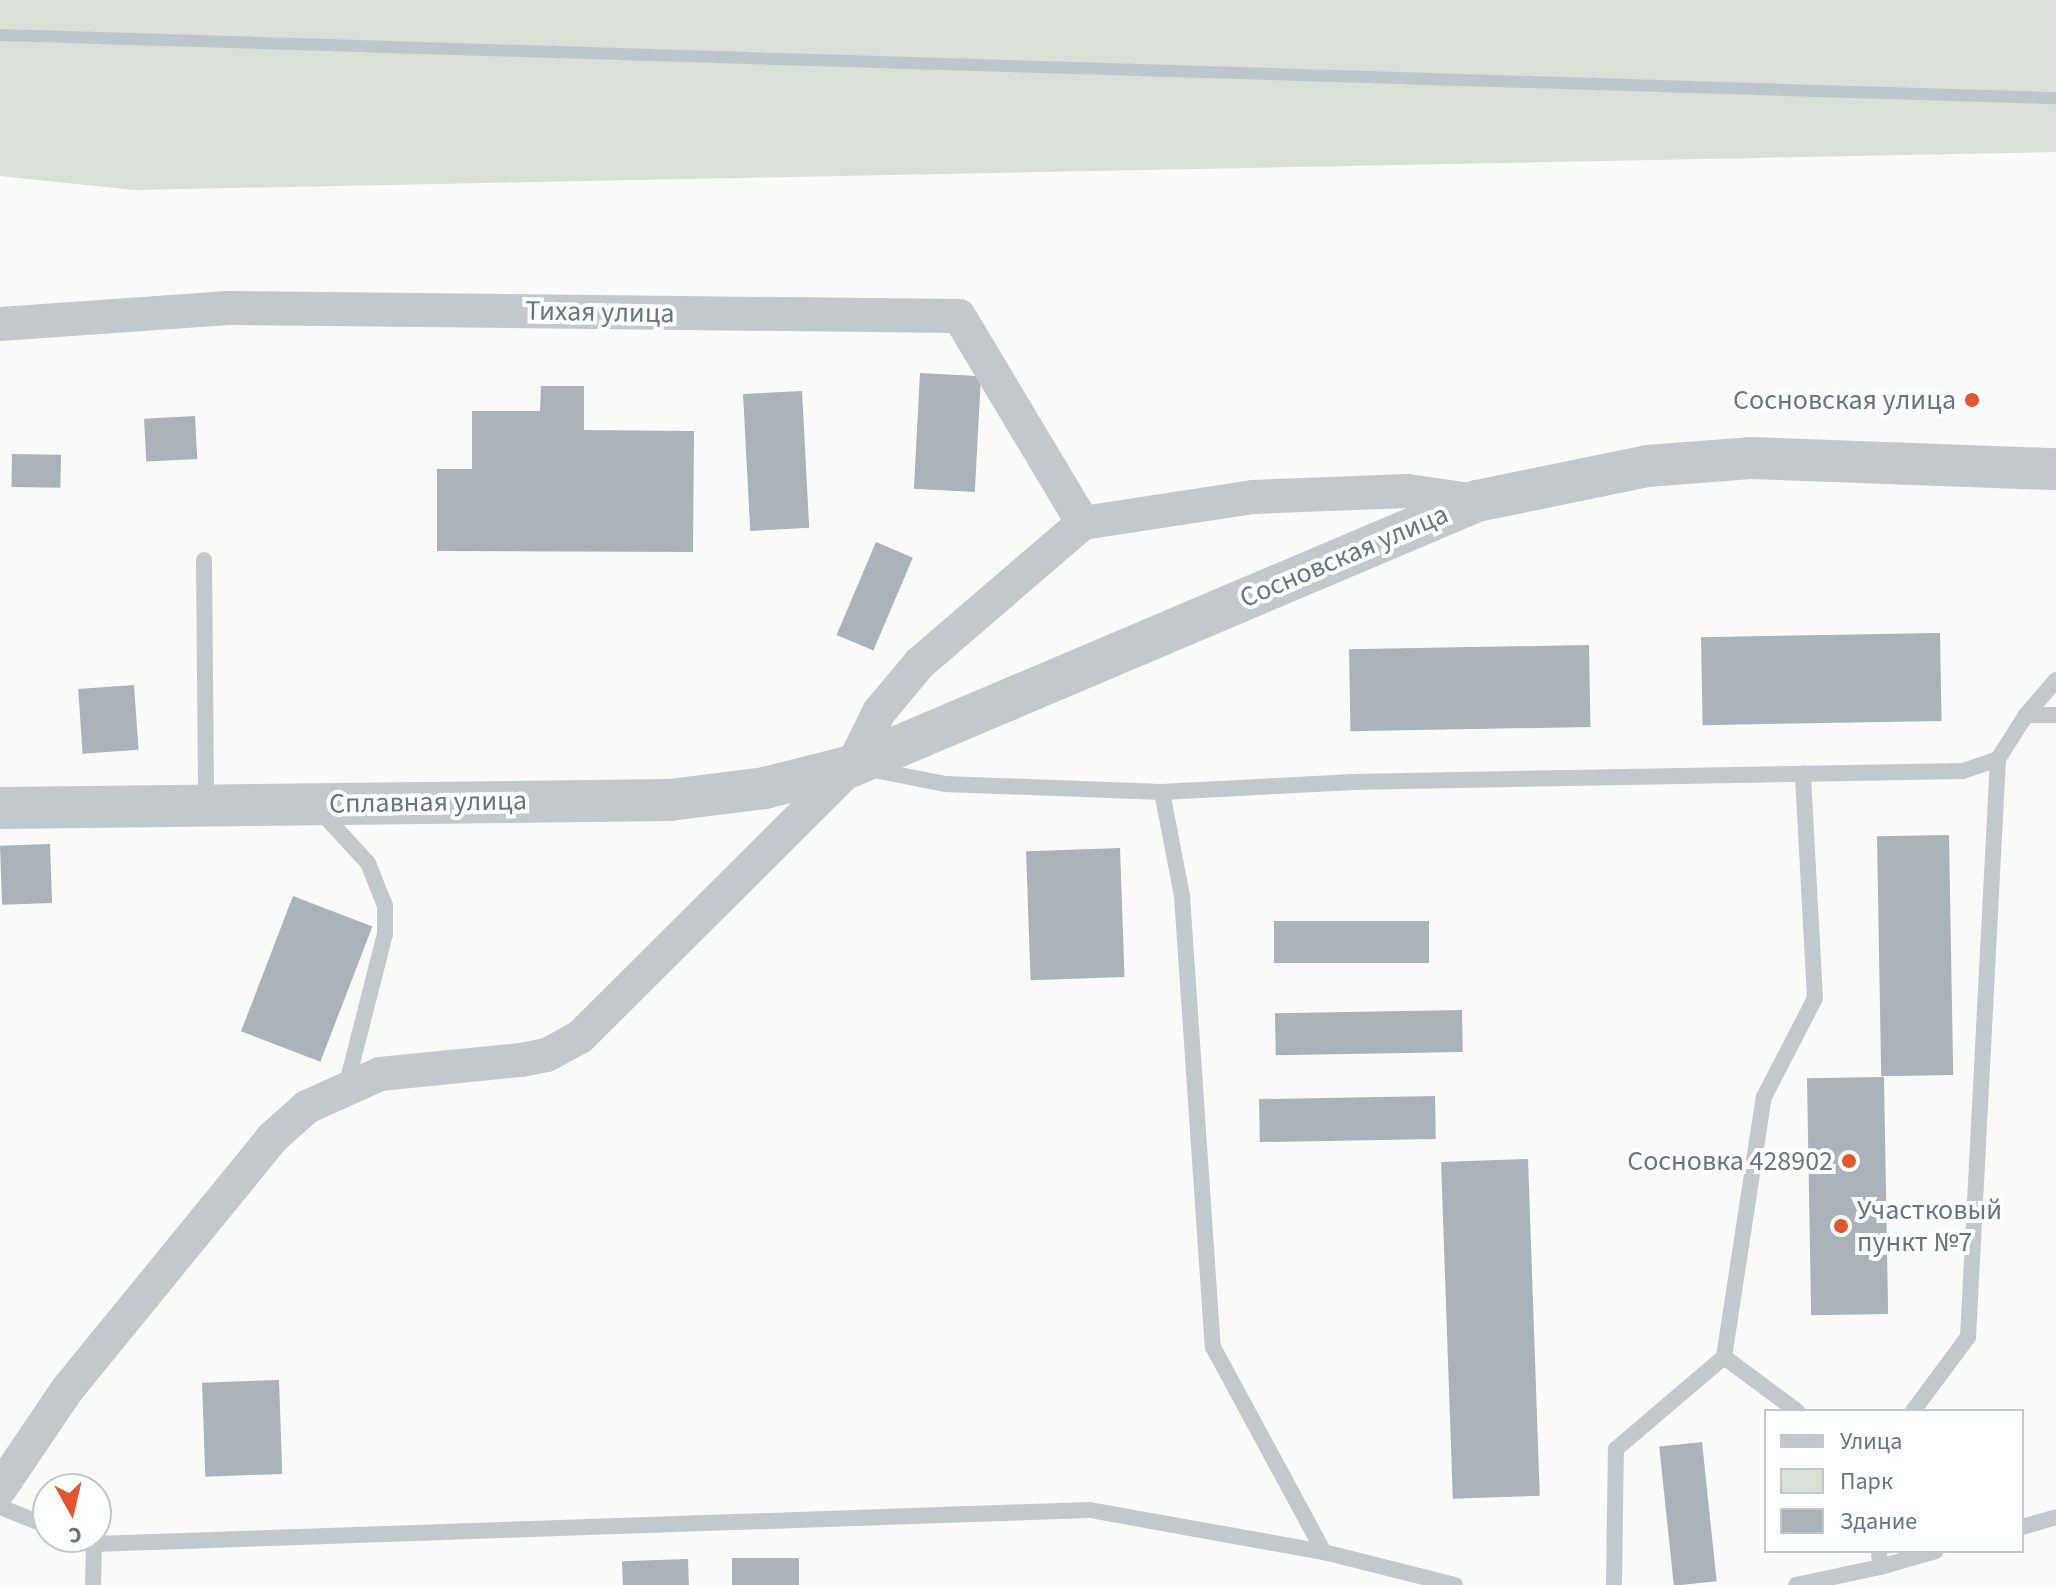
<!DOCTYPE html>
<meta charset="utf-8">
<style>
body{margin:0}
#map{position:relative;width:2056px;height:1585px;overflow:hidden;background:#fafaf8;font-family:"Source Sans 3",sans-serif}
div>[style]{position:absolute}
[style*='--x']{left:calc(var(--x)*1px);top:calc(var(--y)*1px);width:calc(var(--w)*1px);rotate:calc(var(--a)*1deg)}
.green>*{inset:0;background:#dadfd7}
.stream>*{height:12px;margin:-6px;padding:0 6px;transform-origin:6px;border-radius:6px;background:#bbc7cb}
.building>*{inset:0;background:#aab3b9;transform-origin:0 0}
.service>*{height:16px;margin:-8px;padding:0 8px;transform-origin:8px;border-radius:8px;background:#c3c8cc}
.minor>*{height:34px;margin:-17px;padding:0 17px;transform-origin:17px;border-radius:17px;background:#c3c8cc}
.tertiary>*{height:42px;margin:-21px;padding:0 21px;transform-origin:21px;border-radius:21px;background:#c3c8cc}
.dots>*{width:22px;height:22px;translate:-50% -50%;box-sizing:border-box;border:4px solid #fff;border-radius:50%}
span{translate:-50% -50%;white-space:nowrap;text-align:center;line-height:1.15;-webkit-text-stroke:8px #fff;paint-order:stroke}
.street-label{font-size:28px;color:#657683}
.poi-label{font-size:28px;color:#657683}
.right{translate:-100% -50%;text-align:right}
.left{translate:0 -50%;text-align:left}
.legend{position:absolute;left:1764px;top:1409px;width:260px;height:144px;box-sizing:border-box;background:#fff;border:2px solid #c1c8cd;margin:0;padding:10px 14px;list-style:none;font-size:24px;color:#657683}
.legend li{display:flex;align-items:center;gap:16px;height:40px}
.legend b{width:40px;border:2px solid #c1c8cd}
.north{position:absolute;left:32px;top:1473px;width:80px;height:80px;box-sizing:border-box;background:#fff;border:2px solid #c1c8cd;border-radius:50%;rotate:172deg;font-size:22px;font-weight:700;line-height:32px;text-align:center;color:#657683}
.north::after{content:'';display:block;margin:auto;width:28px;height:36px;background:#e4572e;clip-path:polygon(50% 0,100% 100%,50% 72%,0 100%)}
</style>
<div id="map">
<div class="green">
<i style="clip-path:polygon(0 0,2056px 0,2056px 152px,134px 190px,0 176px)"></i>
</div>
<div class="stream">
<i style="--x:0;--y:35;--w:2057;--a:1.76"></i>
</div>
<div class="building">
<i style="left:920px;top:373px;width:61px;height:116px;rotate:3deg"></i>
<i style="clip-path:polygon(541px 386px,584px 386px,584px 430px,694px 431px,693px 552px,437px 551px,437px 469px,472px 469px,472px 411px,540px 411px)"></i>
<i style="left:802px;top:391px;width:137px;height:59px;rotate:87deg"></i>
<i style="left:195px;top:416px;width:43px;height:51px;rotate:87deg"></i>
<i style="left:12px;top:454px;width:49px;height:33px;rotate:1deg"></i>
<i style="left:876px;top:542px;width:40px;height:101px;rotate:23deg"></i>
<i style="left:1940px;top:633px;width:88px;height:239px;rotate:89deg"></i>
<i style="left:1589px;top:645px;width:82px;height:240px;rotate:89deg"></i>
<i style="left:134px;top:685px;width:65px;height:56px;rotate:86deg"></i>
<i style="left:1949px;top:835px;width:240px;height:72px;rotate:89deg"></i>
<i style="left:50px;top:844px;width:59px;height:50px;rotate:88deg"></i>
<i style="left:1120px;top:848px;width:129px;height:94px;rotate:88deg"></i>
<i style="left:293px;top:896px;width:85px;height:145px;rotate:21deg"></i>
<i style="left:1429px;top:921px;width:42px;height:155px;rotate:90deg"></i>
<i style="left:1462px;top:1010px;width:42px;height:187px;rotate:89deg"></i>
<i style="left:1884px;top:1077px;width:237px;height:77px;rotate:89deg"></i>
<i style="left:1435px;top:1096px;width:43px;height:176px;rotate:89deg"></i>
<i style="left:1528px;top:1159px;width:337px;height:87px;rotate:88deg"></i>
<i style="left:279px;top:1380px;width:94px;height:77px;rotate:88deg"></i>
<i style="left:1702px;top:1442px;width:140px;height:43px;rotate:84deg"></i>
<i style="left:799px;top:1558px;width:27px;height:67px;rotate:90deg"></i>
<i style="left:688px;top:1559px;width:26px;height:66px;rotate:88deg"></i>
</div>
<div class="service">
<i style="--x:204;--y:560;--w:244;--a:89.5"></i>
<i style="--x:2026;--y:715;--w:46;--a:-49.4"></i>
<i style="--x:869;--y:769;--w:77;--a:11.2"></i>
<i style="--x:945;--y:784;--w:217;--a:2.1"></i>
<i style="--x:1162;--y:792;--w:188;--a:-3"></i>
<i style="--x:1350;--y:782;--w:613;--a:-1.03"></i>
<i style="--x:1963;--y:771;--w:37;--a:-19"></i>
<i style="--x:1998;--y:759;--w:52;--a:-57.5"></i>
<i style="--x:2026;--y:715;--w:30;--a:0"></i>
<i style="--x:1162;--y:792;--w:106;--a:79.1"></i>
<i style="--x:1182;--y:896;--w:452;--a:86.1"></i>
<i style="--x:1213;--y:1347;--w:233;--a:61.6"></i>
<i style="--x:1324;--y:1552;--w:135;--a:14.1"></i>
<i style="--x:320;--y:811;--w:71;--a:47.3"></i>
<i style="--x:368;--y:863;--w:46;--a:68.4"></i>
<i style="--x:385;--y:906;--w:28;--a:90"></i>
<i style="--x:385;--y:934;--w:158;--a:104.3"></i>
<i style="--x:1724;--y:1357;--w:91;--a:36.5"></i>
<i style="--x:1913;--y:1411;--w:92;--a:-53.4"></i>
<i style="--x:1968;--y:1337;--w:579;--a:-87.03"></i>
<i style="--x:0;--y:1507;--w:52;--a:21.6"></i>
<i style="--x:2022;--y:1527;--w:35;--a:-16"></i>
<i style="--x:76;--y:1537;--w:19;--a:21"></i>
<i style="--x:94;--y:1544;--w:997;--a:-1.96"></i>
<i style="--x:1090;--y:1510;--w:238;--a:10.2"></i>
<i style="--x:1879;--y:1551;--w:16;--a:86"></i>
<i style="--x:1880;--y:1567;--w:58;--a:-15.9"></i>
<i style="--x:93;--y:1585;--w:41;--a:-88.6"></i>
<i style="--x:1614;--y:1585;--w:136;--a:-89.2"></i>
<i style="--x:1616;--y:1449;--w:142;--a:-40.4"></i>
<i style="--x:1724;--y:1357;--w:263;--a:-81.3"></i>
<i style="--x:1764;--y:1097;--w:111;--a:-62.7"></i>
<i style="--x:1815;--y:998;--w:225;--a:-93.1"></i>
<i style="--x:1796;--y:1585;--w:86;--a:-12.1"></i>
</div>
<div class="minor">
<i style="--x:0;--y:324;--w:229;--a:-4"></i>
<i style="--x:228;--y:308;--w:731;--a:0.63"></i>
<i style="--x:959;--y:316;--w:241;--a:59.1"></i>
<i style="--x:0;--y:1489;--w:118;--a:-56"></i>
<i style="--x:66;--y:1391;--w:326;--a:-50.8"></i>
<i style="--x:272;--y:1138;--w:47;--a:-41.5"></i>
<i style="--x:307;--y:1107;--w:80;--a:-24.3"></i>
<i style="--x:380;--y:1074;--w:142;--a:-5.7"></i>
<i style="--x:521;--y:1060;--w:26;--a:-11"></i>
<i style="--x:547;--y:1055;--w:38;--a:-29"></i>
<i style="--x:580;--y:1037;--w:384;--a:-44.9"></i>
<i style="--x:852;--y:766;--w:60;--a:-63.4"></i>
<i style="--x:879;--y:712;--w:64;--a:-50.1"></i>
<i style="--x:920;--y:663;--w:215;--a:-40.7"></i>
<i style="--x:1083;--y:523;--w:172;--a:-8.7"></i>
<i style="--x:1253;--y:497;--w:155;--a:-2.2"></i>
<i style="--x:1408;--y:491;--w:70;--a:8.2"></i>
</div>
<div class="tertiary">
<i style="--x:0;--y:808;--w:670;--a:-0.68"></i>
<i style="--x:670;--y:800;--w:96;--a:-7.2"></i>
<i style="--x:765;--y:788;--w:90;--a:-14.2"></i>
<i style="--x:852;--y:766;--w:679;--a:-22.98"></i>
<i style="--x:1477;--y:501;--w:174;--a:-11.6"></i>
<i style="--x:1647;--y:466;--w:103;--a:-4.4"></i>
<i style="--x:1750;--y:458;--w:306;--a:2.1"></i>
</div>
<div class="dots">
<i style="left:1972px;top:400px;background:#e4572e"></i>
<i style="left:1849px;top:1161px;background:#e4572e"></i>
<i style="left:1841px;top:1226px;background:#e4572e"></i>
</div>
<div class="street-label">
<span style="left:600px;top:312px;rotate:1deg">Тихая улица</span>
<span style="left:1344px;top:556px;rotate:-23deg">Сосновская улица</span>
<span style="left:428px;top:802px;rotate:-1deg">Сплавная улица</span>
</div>
<div class="poi-label">
<span class="right" style="left:1956px;top:400px">Сосновская улица</span>
<span class="right" style="left:1833px;top:1161px">Сосновка 428902</span>
<span class="left" style="left:1857px;top:1226px">Участковый<br>пункт №7</span>
</div>
<ul class="legend">
<li><b style="height:10px;background:#c3c8cc"></b>Улица</li>
<li><b style="height:22px;background:#dadfd7"></b>Парк</li>
<li><b style="height:22px;background:#aab3b9"></b>Здание</li>
</ul>
<div class="north">С</div>
</div>
